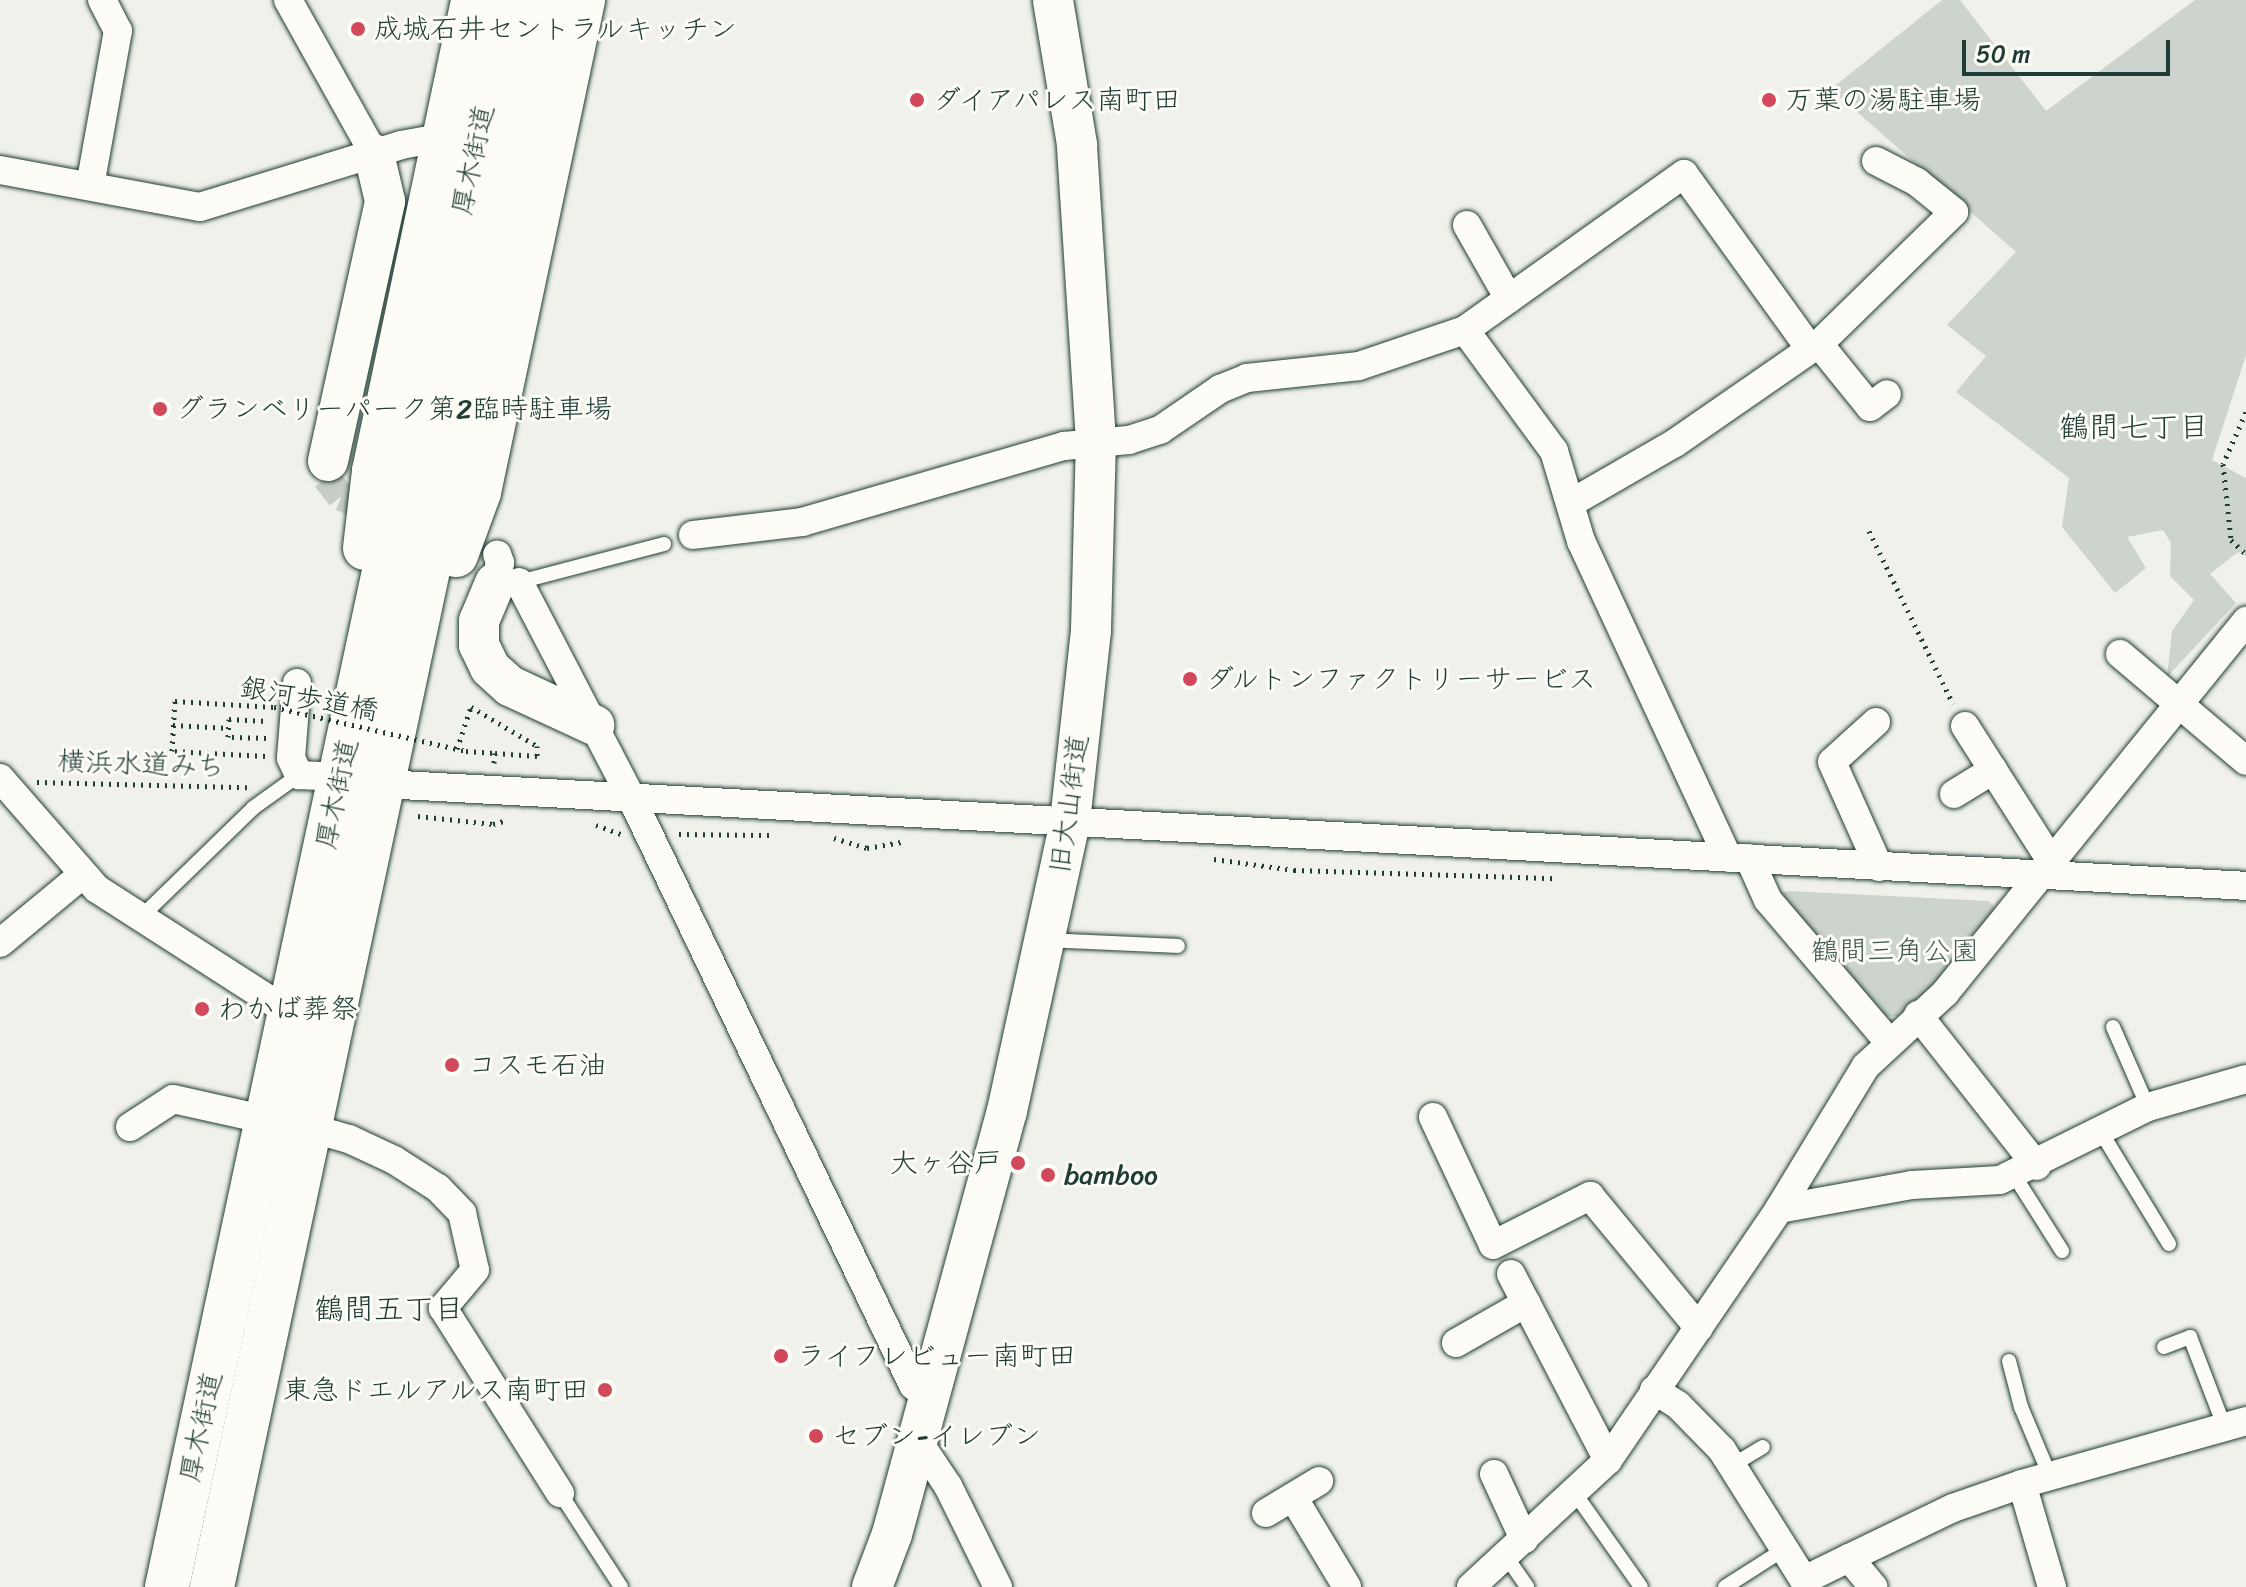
<!DOCTYPE html>
<meta charset="utf-8">
<style>
body{margin:0}
#map{position:relative;width:2246px;height:1587px;overflow:hidden;background:#f0f1eb;font-family:Sriracha,"Klee One",sans-serif}
div>[style]{position:absolute}
[style*='--x']{left:calc(var(--x)*1px);top:calc(var(--y)*1px);width:calc(var(--w)*1px);rotate:calc(var(--a)*1deg)}
.green>*{inset:0;background:#cdd3cd}
.street-tunnel>*{height:28px;margin-top:-14px;transform-origin:0;background:repeating-linear-gradient(90deg,#c6cdc6 0 28px,transparent 0 42px)}
.path>*{height:5px;margin-top:-2.5px;transform-origin:0;background:repeating-linear-gradient(90deg,#1f3d34 0 2px,transparent 0 8px)}
.roads{filter:drop-shadow(0 0 2px #1f3d34) drop-shadow(0 0 2px #1f3d34)}
.lane>*{height:14px;margin:-7px;padding:0 7px;transform-origin:7px;border-radius:7px;background:#fdfcf7}
.street>*{height:28px;margin:-14px;padding:0 14px;transform-origin:14px;border-radius:14px;background:#fdfcf7}
.secondary>*{height:40px;margin:-20px;padding:0 20px;transform-origin:20px;border-radius:20px;background:#fdfcf7}
.highway>*{height:44px;margin:-22px;padding:0 22px;transform-origin:22px;border-radius:22px;background:#fdfcf7}
.path-bridge>*{height:5px;margin-top:-2.5px;transform-origin:0;background:repeating-linear-gradient(90deg,#1f3d34 0 2px,transparent 0 8px)}
.dots>*{width:22px;height:22px;translate:-50% -50%;box-sizing:border-box;border:4px solid #fdfcf7;border-radius:50%}
span{translate:-50% -50%;white-space:nowrap;text-align:center;line-height:1.15;-webkit-text-stroke:6px #fdfcf7;paint-order:stroke}
.poi-label{font-size:28px;color:#1f3d34}
.left{translate:0 -50%;text-align:left}
.right{translate:-100% -50%;text-align:right}
.street-label{font-size:28px;color:#1f3d34}
.park-label{font-size:28px;color:#425b53}
.neighbourhood-label{font-size:30px;color:#1f3d34}
.scale{position:absolute;left:1962px;top:40px;width:208px;height:36px;box-sizing:border-box;border:4px solid #1f3d34;border-top:0;padding-left:10px;font-size:24px;line-height:28px;white-space:nowrap;color:#1f3d34;-webkit-text-stroke:6px #fdfcf7;paint-order:stroke}
</style>
<div id="map">
<div class="green">
<i style="clip-path:polygon(1942px 0,1960px 0,2046px 111px,2195px 0,2246px 0,2246px 355px,2212px 460px,2246px 478px,2246px 556px,2238px 552px,2210px 574px,2236px 603px,2167px 677px,2172px 631px,2194px 600px,2170px 576px,2171px 543px,2163px 530px,2127px 537px,2146px 568px,2115px 593px,2062px 527px,2069px 478px,1956px 392px,1986px 356px,1947px 325px,2016px 252px,1831px 89px)"></i>
<i style="clip-path:polygon(1789px 891px,1989px 901px,1997px 911px,1936px 985px,1897px 1016px,1882px 1017px,1776px 894px)"></i>
</div>
<div class="street-tunnel">
<i style="--x:326;--y:478;--w:24;--a:52"></i>
<i style="--x:341;--y:497;--w:43;--a:21.8"></i>
</div>
<div class="path">
<i style="--x:2246;--y:412;--w:57;--a:113.9"></i>
<i style="--x:2223;--y:464;--w:76;--a:84"></i>
<i style="--x:2231;--y:540;--w:21;--a:43"></i>
<i style="--x:1869;--y:531;--w:192;--a:64.1"></i>
<i style="--x:173;--y:725;--w:56;--a:3.1"></i>
<i style="--x:266;--y:738;--w:38;--a:-178"></i>
<i style="--x:228;--y:737;--w:18;--a:-87"></i>
<i style="--x:229;--y:719;--w:38;--a:3"></i>
<i style="--x:457;--y:749;--w:44;--a:-71.6"></i>
<i style="--x:471;--y:707;--w:77;--a:30.6"></i>
<i style="--x:537;--y:746;--w:10;--a:90"></i>
<i style="--x:537;--y:756;--w:42;--a:-175.9"></i>
<i style="--x:495;--y:753;--w:10;--a:96"></i>
<i style="--x:466;--y:751;--w:29;--a:4"></i>
<i style="--x:37;--y:782;--w:210;--a:1.4"></i>
<i style="--x:418;--y:816;--w:75;--a:6.1"></i>
<i style="--x:493;--y:824;--w:15;--a:-16"></i>
<i style="--x:596;--y:825;--w:27;--a:20"></i>
<i style="--x:679;--y:834;--w:90;--a:0.6"></i>
<i style="--x:834;--y:838;--w:34;--a:17"></i>
<i style="--x:867;--y:848;--w:35;--a:-10"></i>
<i style="--x:1214;--y:859;--w:81;--a:7.8"></i>
<i style="--x:1294;--y:870;--w:260;--a:1.8"></i>
</div>
<div class="roads">
<div class="lane">
<i style="--x:519;--y:582;--w:150;--a:-14.7"></i>
<i style="--x:139;--y:919;--w:159;--a:-44.2"></i>
<i style="--x:253;--y:808;--w:57;--a:-35.7"></i>
<i style="--x:1046;--y:940;--w:132;--a:2.6"></i>
<i style="--x:2113;--y:1027;--w:87;--a:66.4"></i>
<i style="--x:2101;--y:1132;--w:131;--a:58.7"></i>
<i style="--x:2014;--y:1175;--w:90;--a:57.7"></i>
<i style="--x:2164;--y:1347;--w:28;--a:-21"></i>
<i style="--x:2190;--y:1337;--w:97;--a:69"></i>
<i style="--x:2009;--y:1361;--w:48;--a:75.4"></i>
<i style="--x:2021;--y:1407;--w:75;--a:67.2"></i>
<i style="--x:1731;--y:1466;--w:37;--a:-31"></i>
<i style="--x:1574;--y:1492;--w:116;--a:54.8"></i>
<i style="--x:560;--y:1493;--w:112;--a:57"></i>
<i style="--x:1505;--y:1555;--w:39;--a:55"></i>
<i style="--x:1725;--y:1587;--w:69;--a:-32.5"></i>
</div>
<div class="street">
<i style="--x:288;--y:0;--w:176;--a:60.8"></i>
<i style="--x:0;--y:170;--w:203;--a:10.5"></i>
<i style="--x:200;--y:207;--w:210;--a:-17.1"></i>
<i style="--x:401;--y:145;--w:45;--a:-10.3"></i>
<i style="--x:90;--y:186;--w:158;--a:-79.8"></i>
<i style="--x:118;--y:31;--w:35;--a:-117"></i>
<i style="--x:1467;--y:225;--w:85;--a:60.4"></i>
<i style="--x:1465;--y:330;--w:150;--a:53.7"></i>
<i style="--x:1554;--y:451;--w:94;--a:73.3"></i>
<i style="--x:1581;--y:541;--w:349;--a:65.1"></i>
<i style="--x:1819;--y:344;--w:81;--a:51"></i>
<i style="--x:1870;--y:407;--w:21;--a:-37"></i>
<i style="--x:1571;--y:503;--w:120;--a:-30"></i>
<i style="--x:1675;--y:443;--w:178;--a:-34.7"></i>
<i style="--x:1821;--y:342;--w:186;--a:-44.3"></i>
<i style="--x:1954;--y:212;--w:48;--a:-141"></i>
<i style="--x:1917;--y:182;--w:46;--a:-152.9"></i>
<i style="--x:693;--y:535;--w:110;--a:-6.8"></i>
<i style="--x:802;--y:522;--w:273;--a:-16.2"></i>
<i style="--x:1064;--y:446;--w:65;--a:-5.3"></i>
<i style="--x:1129;--y:440;--w:33;--a:-18"></i>
<i style="--x:1160;--y:430;--w:73;--a:-34.3"></i>
<i style="--x:1220;--y:389;--w:29;--a:-22"></i>
<i style="--x:1247;--y:378;--w:113;--a:-6.1"></i>
<i style="--x:1359;--y:366;--w:112;--a:-18.8"></i>
<i style="--x:1465;--y:330;--w:269;--a:-35.5"></i>
<i style="--x:1684;--y:174;--w:216;--a:54.2"></i>
<i style="--x:519;--y:582;--w:245;--a:62.5"></i>
<i style="--x:632;--y:799;--w:650;--a:64.38"></i>
<i style="--x:913;--y:1385;--w:23;--a:41"></i>
<i style="--x:495;--y:583;--w:21;--a:-76"></i>
<i style="--x:500;--y:563;--w:9;--a:-108"></i>
<i style="--x:2120;--y:654;--w:165;--a:40.3"></i>
<i style="--x:297;--y:683;--w:75;--a:94.6"></i>
<i style="--x:291;--y:758;--w:19;--a:65"></i>
<i style="--x:299;--y:775;--w:41;--a:2.8"></i>
<i style="--x:1876;--y:722;--w:59;--a:137.7"></i>
<i style="--x:1832;--y:762;--w:115;--a:65.9"></i>
<i style="--x:1965;--y:726;--w:164;--a:57.5"></i>
<i style="--x:0;--y:778;--w:147;--a:48.9"></i>
<i style="--x:97;--y:889;--w:229;--a:32.7"></i>
<i style="--x:383;--y:784;--w:1866;--a:3.13"></i>
<i style="--x:1954;--y:794;--w:46;--a:-31.6"></i>
<i style="--x:1749;--y:858;--w:46;--a:65.7"></i>
<i style="--x:1768;--y:900;--w:185;--a:49.6"></i>
<i style="--x:0;--y:943;--w:107;--a:-39.7"></i>
<i style="--x:1918;--y:1015;--w:192;--a:51.8"></i>
<i style="--x:1433;--y:1117;--w:141;--a:64.9"></i>
<i style="--x:1493;--y:1245;--w:109;--a:-26.8"></i>
<i style="--x:1590;--y:1196;--w:171;--a:50.5"></i>
<i style="--x:130;--y:1127;--w:51;--a:-33.1"></i>
<i style="--x:173;--y:1099;--w:96;--a:12.6"></i>
<i style="--x:310;--y:1128;--w:41;--a:15.8"></i>
<i style="--x:349;--y:1139;--w:50;--a:25"></i>
<i style="--x:394;--y:1160;--w:52;--a:32.5"></i>
<i style="--x:438;--y:1188;--w:35;--a:46"></i>
<i style="--x:462;--y:1213;--w:58;--a:77.2"></i>
<i style="--x:475;--y:1270;--w:50;--a:130.1"></i>
<i style="--x:443;--y:1308;--w:219;--a:57.7"></i>
<i style="--x:1779;--y:1209;--w:135;--a:-10.2"></i>
<i style="--x:1912;--y:1185;--w:88;--a:-3.3"></i>
<i style="--x:2000;--y:1180;--w:165;--a:-26.3"></i>
<i style="--x:2148;--y:1107;--w:102;--a:-15.9"></i>
<i style="--x:1511;--y:1274;--w:210;--a:62.5"></i>
<i style="--x:1456;--y:1343;--w:81;--a:-29.7"></i>
<i style="--x:1654;--y:1390;--w:28;--a:32"></i>
<i style="--x:1678;--y:1405;--w:63;--a:45.6"></i>
<i style="--x:1722;--y:1450;--w:154;--a:57.8"></i>
<i style="--x:1804;--y:1580;--w:50;--a:-26.1"></i>
<i style="--x:1849;--y:1558;--w:38;--a:50"></i>
<i style="--x:918;--y:1441;--w:54;--a:56.3"></i>
<i style="--x:948;--y:1486;--w:113;--a:63.7"></i>
<i style="--x:1494;--y:1474;--w:72;--a:65.2"></i>
<i style="--x:1293;--y:1497;--w:105;--a:59"></i>
<i style="--x:1266;--y:1513;--w:62;--a:-31.1"></i>
<i style="--x:1849;--y:1558;--w:115;--a:-25.7"></i>
<i style="--x:1953;--y:1508;--w:73;--a:-19.2"></i>
<i style="--x:1471;--y:1587;--w:187;--a:-42.8"></i>
<i style="--x:1608;--y:1460;--w:304;--a:-55.7"></i>
<i style="--x:1779;--y:1209;--w:167;--a:-58.7"></i>
<i style="--x:1866;--y:1066;--w:108;--a:-42.7"></i>
<i style="--x:1945;--y:993;--w:479;--a:-51"></i>
<i style="--x:2052;--y:1587;--w:107;--a:-106.2"></i>
<i style="--x:2022;--y:1484;--w:233;--a:-15.7"></i>
</div>
<div class="secondary">
<i style="--x:328;--y:461;--w:266;--a:-77.6"></i>
<i style="--x:385;--y:201;--w:48;--a:-103.2"></i>
<i style="--x:495;--y:583;--w:41;--a:112.8"></i>
<i style="--x:479;--y:621;--w:24;--a:90"></i>
<i style="--x:479;--y:645;--w:25;--a:64"></i>
<i style="--x:490;--y:668;--w:27;--a:42"></i>
<i style="--x:510;--y:686;--w:93;--a:24.9"></i>
<i style="--x:872;--y:1587;--w:57;--a:-69.3"></i>
<i style="--x:892;--y:1534;--w:438;--a:-74.8"></i>
<i style="--x:1007;--y:1111;--w:297;--a:-77.7"></i>
<i style="--x:1070;--y:821;--w:192;--a:-83.7"></i>
<i style="--x:1091;--y:630;--w:189;--a:-88.5"></i>
<i style="--x:1096;--y:441;--w:298;--a:-93.7"></i>
<i style="--x:1077;--y:144;--w:146;--a:-99.5"></i>
</div>
<div class="highway">
<i style="--x:365;--y:548;--w:78;--a:-83.3"></i>
<i style="--x:374;--y:471;--w:481;--a:-78.1"></i>
<i style="--x:456;--y:555;--w:67;--a:-69.9"></i>
<i style="--x:479;--y:492;--w:503;--a:-78.06"></i>
<i style="--x:167;--y:1587;--w:1623;--a:-77.94"></i>
<i style="--x:212;--y:1587;--w:1622;--a:-78.01"></i>
</div>
</div>
<div class="path-bridge">
<i style="--x:265;--y:756;--w:93;--a:-176.9"></i>
<i style="--x:172;--y:751;--w:50;--a:-86.6"></i>
<i style="--x:175;--y:701;--w:99;--a:3.5"></i>
<i style="--x:274;--y:707;--w:197;--a:12.9"></i>
</div>
<div class="dots">
<i style="left:358px;top:29px;background:#d1495b"></i>
<i style="left:917px;top:100px;background:#d1495b"></i>
<i style="left:1769px;top:100px;background:#d1495b"></i>
<i style="left:160px;top:409px;background:#d1495b"></i>
<i style="left:1190px;top:679px;background:#d1495b"></i>
<i style="left:202px;top:1009px;background:#d1495b"></i>
<i style="left:452px;top:1065px;background:#d1495b"></i>
<i style="left:1018px;top:1163px;background:#d1495b"></i>
<i style="left:1048px;top:1175px;background:#d1495b"></i>
<i style="left:781px;top:1356px;background:#d1495b"></i>
<i style="left:605px;top:1390px;background:#d1495b"></i>
<i style="left:816px;top:1436px;background:#d1495b"></i>
</div>
<div class="poi-label">
<span class="left" style="left:374px;top:29px">成城石井セントラルキッチン</span>
<span class="left" style="left:933px;top:100px">ダイアパレス南町田</span>
<span class="left" style="left:1785px;top:100px">万葉の湯駐車場</span>
<span class="left" style="left:176px;top:409px">グランベリーパーク第2臨時駐車場</span>
<span class="left" style="left:1206px;top:679px">ダルトンファクトリーサービス</span>
<span class="left" style="left:218px;top:1009px">わかば葬祭</span>
<span class="left" style="left:468px;top:1065px">コスモ石油</span>
<span class="right" style="left:1002px;top:1163px">大ヶ谷戸</span>
<span class="left" style="left:1064px;top:1175px">bamboo</span>
<span class="left" style="left:797px;top:1356px">ライフレビュー南町田</span>
<span class="right" style="left:589px;top:1390px">東急ドエルアルス南町田</span>
<span class="left" style="left:832px;top:1436px">セブン-イレブン</span>
</div>
<div class="street-label">
<span style="left:473px;top:160px;rotate:-78deg">厚木街道</span>
<span style="left:309px;top:699px;rotate:10deg">銀河歩道橋</span>
<span style="left:141px;top:764px;rotate:2deg">横浜水道みち</span>
<span style="left:337px;top:794px;rotate:-78deg">厚木街道</span>
<span style="left:1069px;top:804px;rotate:-82deg">旧大山街道</span>
<span style="left:201px;top:1427px;rotate:-78deg">厚木街道</span>
</div>
<div class="park-label">
<span style="left:1895px;top:951px">鶴間三角公園</span>
</div>
<div class="neighbourhood-label">
<span style="left:2134px;top:427px">鶴間七丁目</span>
<span style="left:389px;top:1309px">鶴間五丁目</span>
</div>
<div class="scale">50 m</div>
</div>
